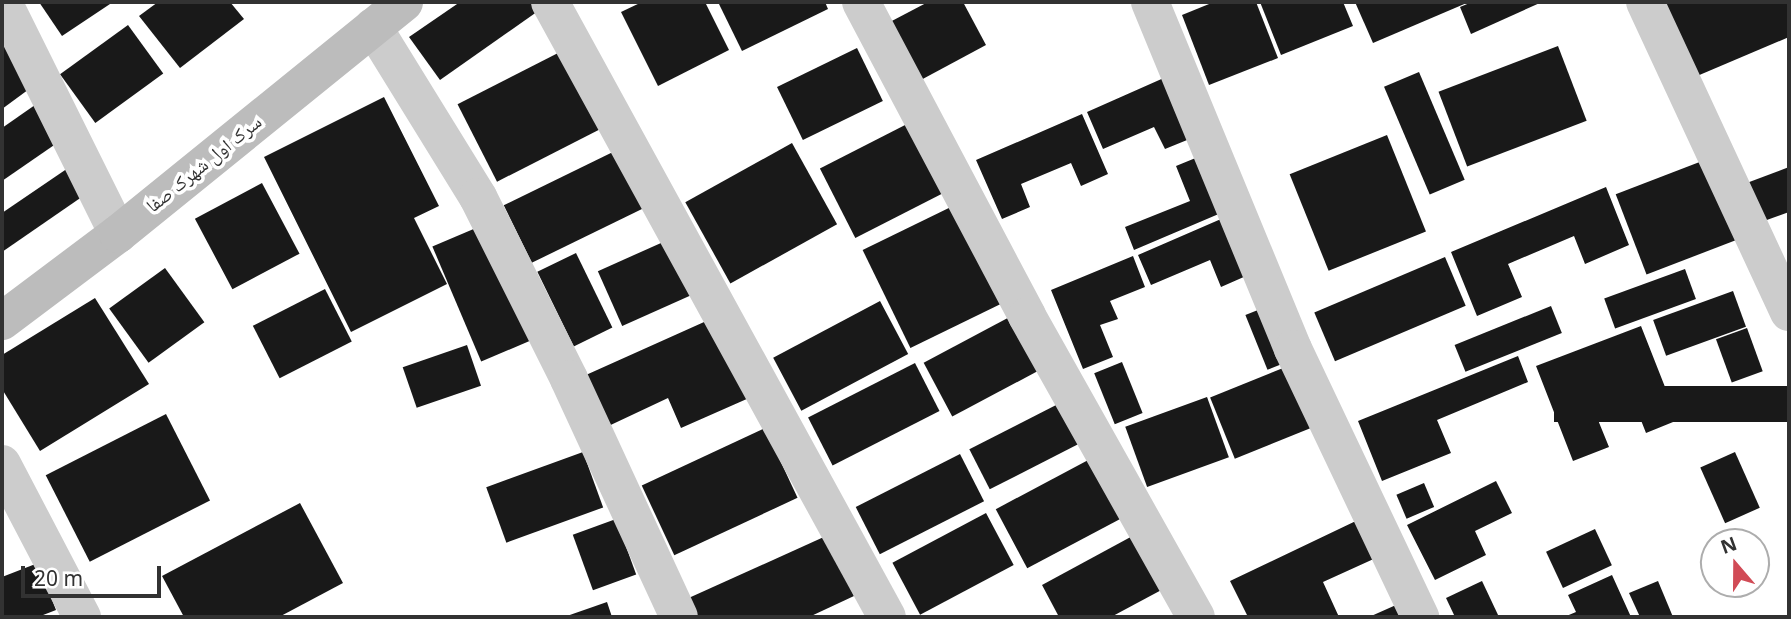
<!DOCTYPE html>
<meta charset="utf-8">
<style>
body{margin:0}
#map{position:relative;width:1791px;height:619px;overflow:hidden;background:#fff;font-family:"Noto Sans","Noto Naskh Arabic",sans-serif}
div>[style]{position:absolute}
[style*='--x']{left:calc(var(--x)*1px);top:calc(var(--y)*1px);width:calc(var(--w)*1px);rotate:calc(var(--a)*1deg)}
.building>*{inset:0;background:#191919;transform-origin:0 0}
.street>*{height:38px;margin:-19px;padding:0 19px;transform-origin:19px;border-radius:19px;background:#ccc}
.secondary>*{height:38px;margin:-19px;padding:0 19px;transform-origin:19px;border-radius:19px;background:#bcbcbc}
span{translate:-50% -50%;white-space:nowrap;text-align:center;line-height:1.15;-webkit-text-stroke:7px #fff;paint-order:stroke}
.street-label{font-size:19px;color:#323232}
.frame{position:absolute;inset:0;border:4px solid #323232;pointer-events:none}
.north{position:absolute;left:1700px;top:528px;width:70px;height:70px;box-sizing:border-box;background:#fff;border:2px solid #adadad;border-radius:50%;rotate:340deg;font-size:19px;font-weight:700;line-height:28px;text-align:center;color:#323232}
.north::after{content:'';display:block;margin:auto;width:24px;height:32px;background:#d14b56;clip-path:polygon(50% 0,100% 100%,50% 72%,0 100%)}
.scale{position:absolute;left:21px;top:566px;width:140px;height:32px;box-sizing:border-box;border:4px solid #323232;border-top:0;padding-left:9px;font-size:21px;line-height:24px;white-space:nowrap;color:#323232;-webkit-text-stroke:5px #fff;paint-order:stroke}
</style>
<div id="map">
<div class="building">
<i style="clip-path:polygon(39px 2px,113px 2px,62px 36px)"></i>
<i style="clip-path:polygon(158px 2px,230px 2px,244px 19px,180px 68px,139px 16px)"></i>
<i style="clip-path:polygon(460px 2px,536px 2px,541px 9px,440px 80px,409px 37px)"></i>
<i style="clip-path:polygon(642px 2px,705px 2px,729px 50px,658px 86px,621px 12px)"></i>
<i style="clip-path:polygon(718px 2px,825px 2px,828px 9px,742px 51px)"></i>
<i style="clip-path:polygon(928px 2px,963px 2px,986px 45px,919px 81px,888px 23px)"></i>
<i style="clip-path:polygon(1214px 2px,1256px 2px,1278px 58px,1209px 85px,1182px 15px)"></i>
<i style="clip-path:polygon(1260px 2px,1343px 2px,1353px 26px,1281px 55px)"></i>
<i style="clip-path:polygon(1355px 2px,1469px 2px,1373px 43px)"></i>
<i style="clip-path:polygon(1472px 2px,1542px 2px,1471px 34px,1460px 7px)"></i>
<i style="clip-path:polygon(1657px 2px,1789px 2px,1789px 37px,1690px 79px)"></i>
<i style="left:128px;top:25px;width:60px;height:84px;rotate:54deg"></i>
<i style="clip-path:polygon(6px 43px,36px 84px,2px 109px,2px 46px)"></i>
<i style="left:1558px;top:46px;width:80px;height:128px;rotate:69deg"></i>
<i style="left:857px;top:48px;width:59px;height:89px;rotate:64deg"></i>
<i style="left:560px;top:52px;width:87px;height:115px;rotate:63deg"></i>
<i style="left:1419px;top:72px;width:117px;height:38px;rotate:67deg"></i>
<i style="clip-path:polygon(1166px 77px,1192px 138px,1165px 149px,1154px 127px,1103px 149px,1087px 112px)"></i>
<i style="clip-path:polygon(384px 97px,439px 206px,414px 218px,447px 284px,351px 332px,264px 157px)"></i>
<i style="clip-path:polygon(35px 105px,60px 141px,2px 181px,2px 128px)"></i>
<i style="clip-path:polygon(1082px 114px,1108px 174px,1081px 186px,1071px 163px,1021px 184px,1030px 207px,1002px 219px,976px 160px)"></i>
<i style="left:909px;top:123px;width:78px;height:100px;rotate:63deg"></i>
<i style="left:1387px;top:135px;width:104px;height:105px;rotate:68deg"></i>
<i style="left:792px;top:143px;width:93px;height:122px;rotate:61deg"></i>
<i style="left:617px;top:150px;width:64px;height:126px;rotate:64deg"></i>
<i style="clip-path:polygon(1198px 157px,1221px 213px,1134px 250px,1125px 227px,1190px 201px,1176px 166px)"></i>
<i style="left:1710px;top:158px;width:86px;height:101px;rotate:69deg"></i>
<i style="clip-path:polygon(71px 166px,89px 192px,2px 252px,2px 213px)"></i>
<i style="clip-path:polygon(1789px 167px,1789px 212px,1750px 226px,1736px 187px)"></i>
<i style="left:262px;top:183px;width:80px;height:76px;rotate:62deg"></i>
<i style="clip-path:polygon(1606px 187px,1629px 245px,1585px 264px,1574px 236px,1508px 264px,1522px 297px,1477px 316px,1451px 252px)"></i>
<i style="left:957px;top:204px;width:109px;height:105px;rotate:64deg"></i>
<i style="clip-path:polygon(1221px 219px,1246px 276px,1221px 287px,1210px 260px,1151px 285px,1138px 255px)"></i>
<i style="left:483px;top:225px;width:125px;height:55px;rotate:67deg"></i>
<i style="left:670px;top:239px;width:60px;height:79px;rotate:66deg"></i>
<i style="left:576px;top:253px;width:83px;height:43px;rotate:64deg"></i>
<i style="clip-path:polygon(1133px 256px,1145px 287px,1110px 301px,1118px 319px,1100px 325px,1113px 357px,1083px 369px,1051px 290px)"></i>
<i style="left:1445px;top:257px;width:53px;height:142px;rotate:67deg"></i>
<i style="left:165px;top:268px;width:67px;height:69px;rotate:54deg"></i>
<i style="left:1685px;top:269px;width:32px;height:86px;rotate:70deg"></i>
<i style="left:325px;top:289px;width:59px;height:81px;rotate:63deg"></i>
<i style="left:1733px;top:291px;width:38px;height:85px;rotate:70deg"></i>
<i style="clip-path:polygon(95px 298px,149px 384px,40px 451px,2px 389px,2px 355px)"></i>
<i style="left:880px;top:301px;width:60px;height:121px;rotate:62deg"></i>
<i style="left:1551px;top:306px;width:29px;height:104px;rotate:68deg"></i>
<i style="left:1263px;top:308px;width:59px;height:19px;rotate:68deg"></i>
<i style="left:1019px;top:312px;width:61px;height:108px;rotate:62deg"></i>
<i style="clip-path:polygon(713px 318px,749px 398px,681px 428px,668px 398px,600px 430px,577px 379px)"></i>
<i style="clip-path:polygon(1641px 326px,1678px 420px,1646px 433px,1635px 405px,1598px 420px,1609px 447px,1573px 461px,1536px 366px)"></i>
<i style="left:1747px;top:328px;width:46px;height:33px;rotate:70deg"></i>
<i style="left:467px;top:345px;width:43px;height:68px;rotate:71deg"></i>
<i style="clip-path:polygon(1518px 356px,1528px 382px,1437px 420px,1451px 453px,1382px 481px,1358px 421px)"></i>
<i style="left:1122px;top:362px;width:55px;height:30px;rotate:68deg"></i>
<i style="left:915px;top:363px;width:54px;height:120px;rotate:63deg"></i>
<i style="left:1288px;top:366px;width:66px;height:84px;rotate:68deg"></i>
<i style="left:1789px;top:386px;width:36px;height:235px;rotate:90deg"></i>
<i style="left:1207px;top:397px;width:64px;height:87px;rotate:70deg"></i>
<i style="left:1062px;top:402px;width:45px;height:104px;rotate:63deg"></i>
<i style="left:166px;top:414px;width:97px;height:135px;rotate:63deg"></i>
<i style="left:765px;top:428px;width:77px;height:136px;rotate:65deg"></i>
<i style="left:583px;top:452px;width:59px;height:103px;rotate:70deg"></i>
<i style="left:1735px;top:452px;width:61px;height:38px;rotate:66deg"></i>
<i style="left:960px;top:454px;width:53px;height:117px;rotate:63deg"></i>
<i style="left:1092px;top:458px;width:67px;height:109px;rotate:62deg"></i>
<i style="clip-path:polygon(1496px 481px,1512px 513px,1475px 531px,1486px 555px,1435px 580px,1407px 525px)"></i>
<i style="left:1424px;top:483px;width:26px;height:30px;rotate:67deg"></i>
<i style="clip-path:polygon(300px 503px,343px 583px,279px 617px,184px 617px,162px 576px)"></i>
<i style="left:986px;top:513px;width:59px;height:106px;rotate:62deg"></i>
<i style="left:616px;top:519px;width:59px;height:46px;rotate:70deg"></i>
<i style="clip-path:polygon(1360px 519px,1378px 557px,1323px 582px,1339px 617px,1248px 617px,1230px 581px)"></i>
<i style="left:1595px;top:529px;width:40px;height:54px;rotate:65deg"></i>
<i style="clip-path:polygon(1138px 533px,1167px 587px,1111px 617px,1059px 617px,1042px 585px)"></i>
<i style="clip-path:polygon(826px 536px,854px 596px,809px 617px,690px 617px,682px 601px)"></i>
<i style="clip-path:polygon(38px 563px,56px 610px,38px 617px,2px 617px,2px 577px)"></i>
<i style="clip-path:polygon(1612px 575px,1631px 617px,1564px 617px,1576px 612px,1568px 595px)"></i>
<i style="clip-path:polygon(1482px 581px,1499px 617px,1455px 617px,1446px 598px)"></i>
<i style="clip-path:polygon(1658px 581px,1673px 617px,1640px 617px,1629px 593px)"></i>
<i style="clip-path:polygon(1405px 601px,1412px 617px,1369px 617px)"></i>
<i style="clip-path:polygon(607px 602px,612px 617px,564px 617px)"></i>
</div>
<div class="street">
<i style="--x:3;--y:2;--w:259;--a:63.6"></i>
<i style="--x:550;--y:2;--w:701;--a:61.28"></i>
<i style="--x:861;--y:2;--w:355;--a:62.1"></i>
<i style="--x:1027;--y:316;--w:345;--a:60.7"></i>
<i style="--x:1150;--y:2;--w:375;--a:67.6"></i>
<i style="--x:1293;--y:349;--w:297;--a:64.6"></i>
<i style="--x:1645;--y:2;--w:342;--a:65.1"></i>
<i style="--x:373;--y:27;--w:200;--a:58.3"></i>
<i style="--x:478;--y:197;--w:203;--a:63.4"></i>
<i style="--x:569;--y:379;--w:262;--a:65.2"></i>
<i style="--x:2;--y:464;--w:173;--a:62.4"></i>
</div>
<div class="secondary">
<i style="--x:2;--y:321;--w:145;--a:-36.9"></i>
<i style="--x:118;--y:234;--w:368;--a:-39"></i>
</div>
<div class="street-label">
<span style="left:204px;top:164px;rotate:-39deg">سرک اول شهرک صفا</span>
</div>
<div class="frame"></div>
<div class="north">N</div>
<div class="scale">20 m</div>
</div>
